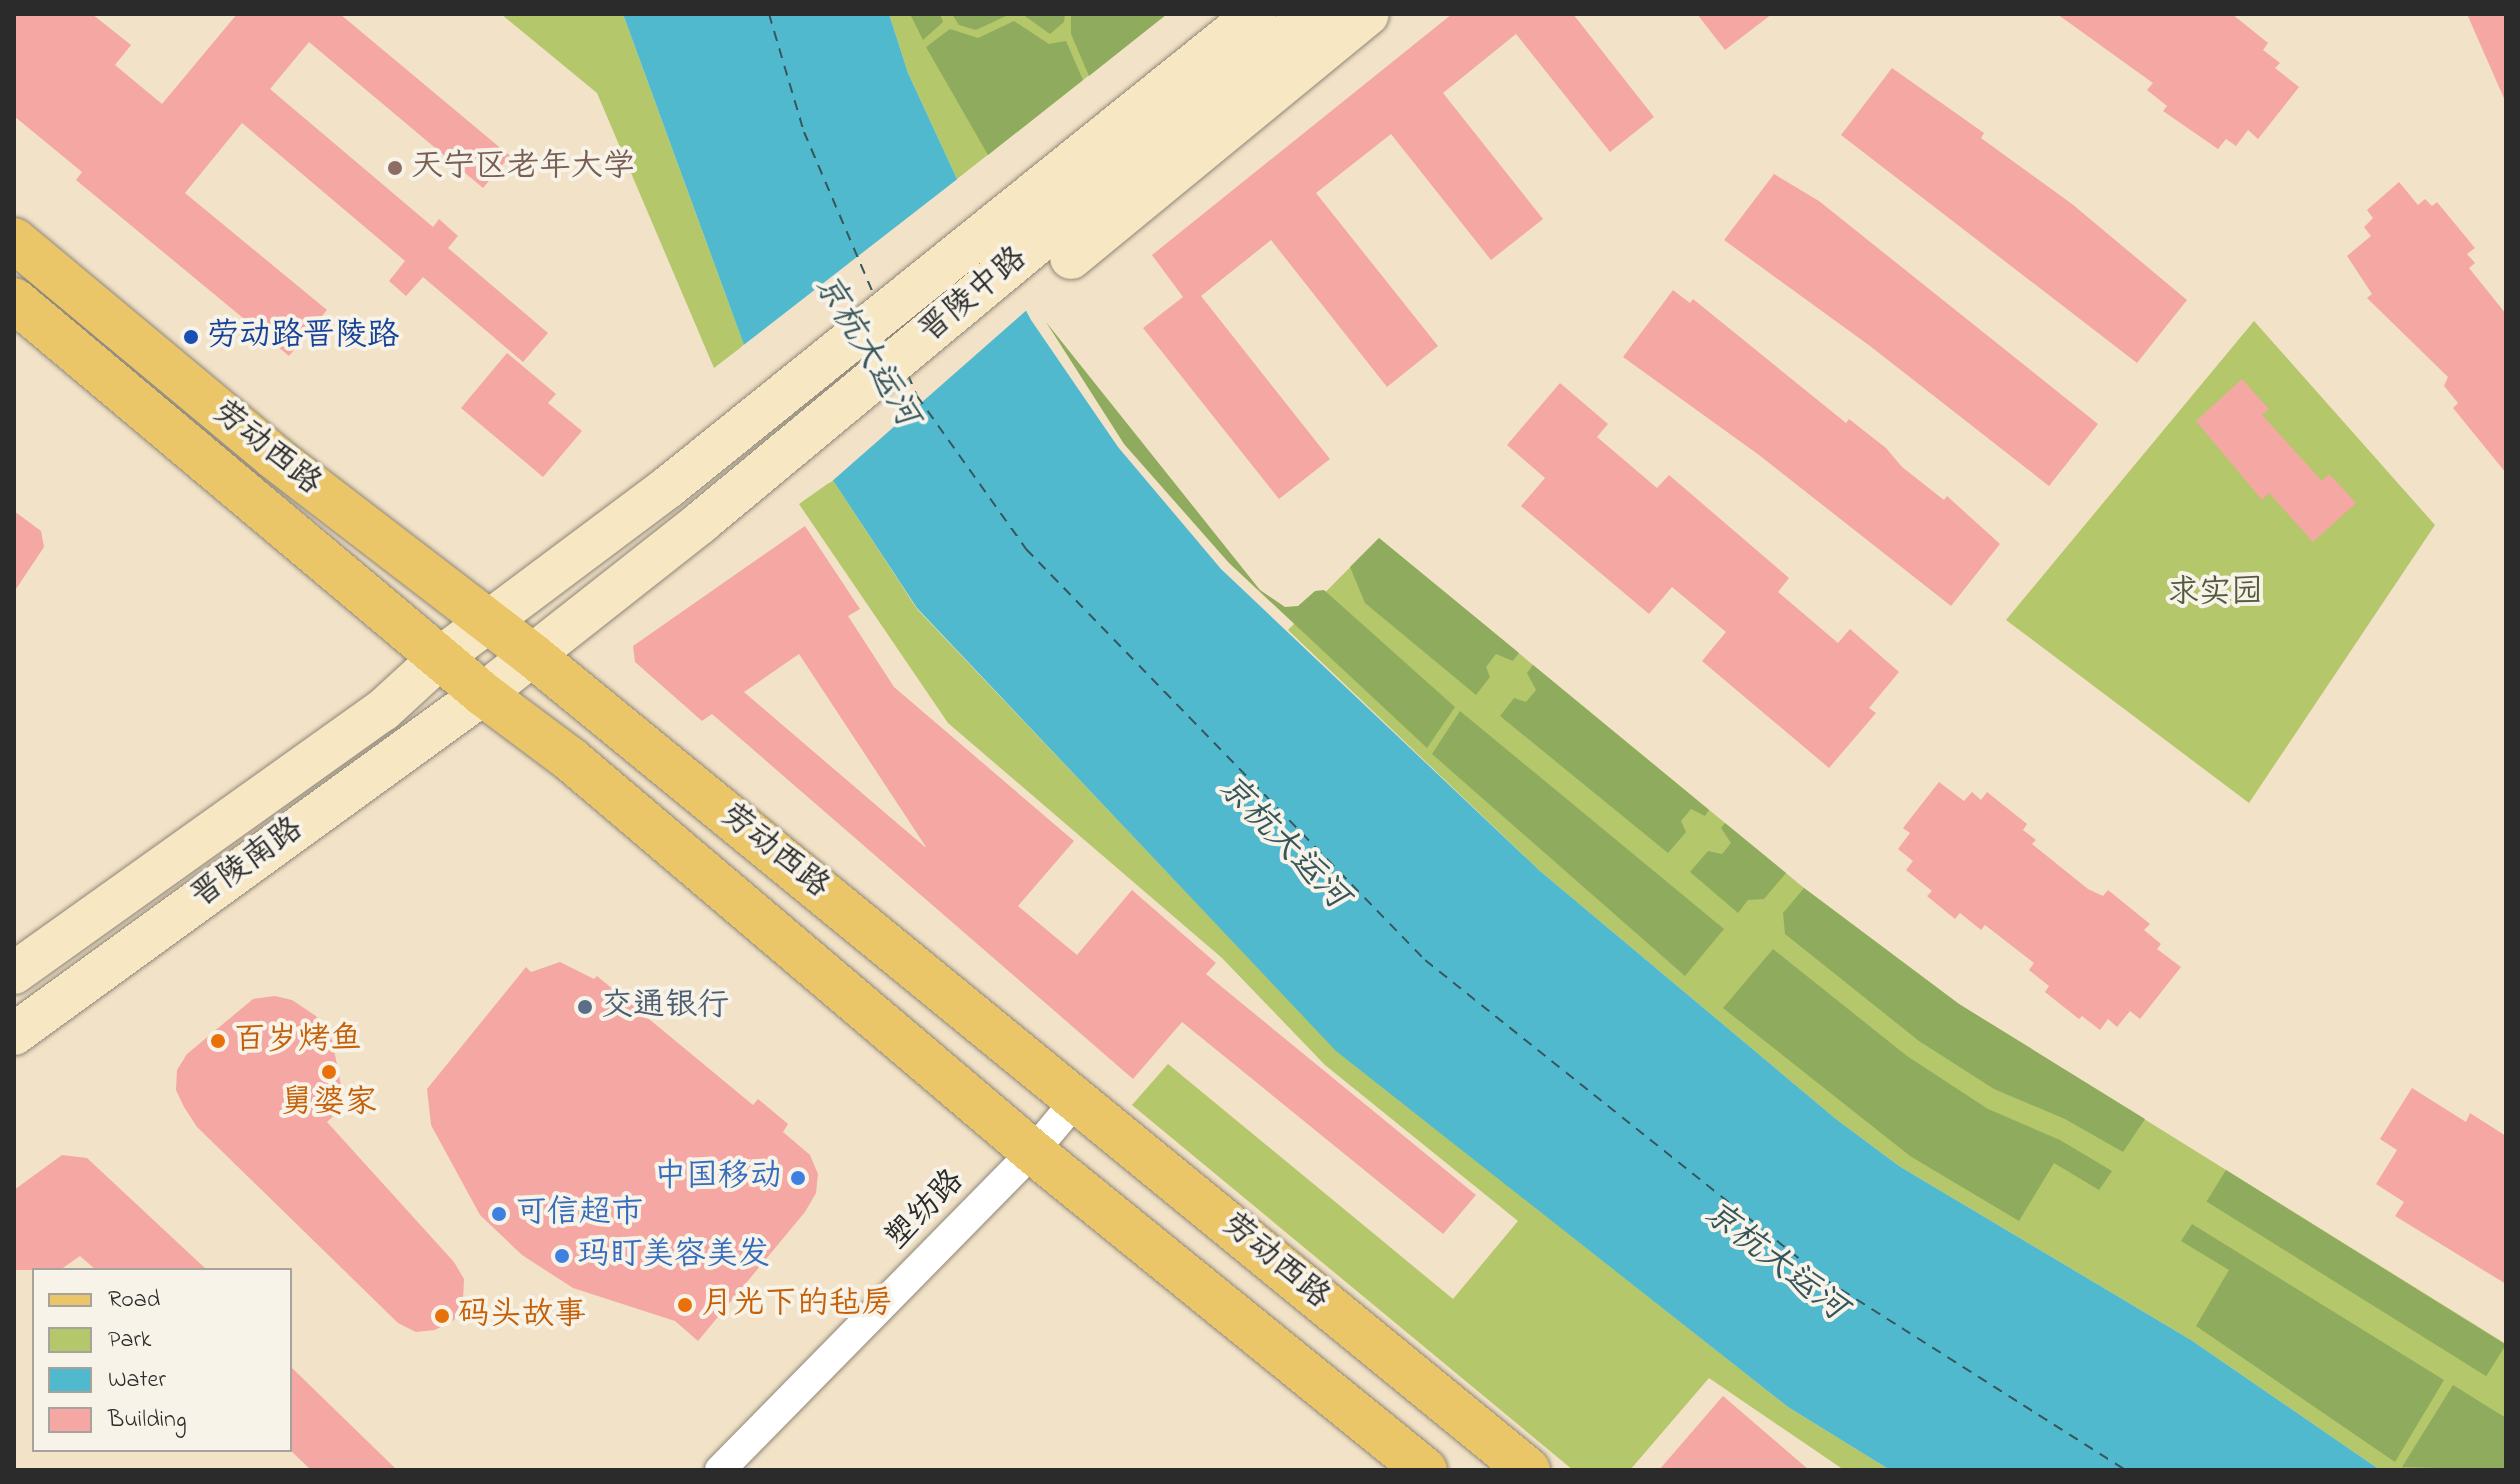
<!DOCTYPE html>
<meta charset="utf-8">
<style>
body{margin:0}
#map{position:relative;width:2520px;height:1484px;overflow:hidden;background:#f2e2c7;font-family:"Indie Flower","LXGW WenKai TC",sans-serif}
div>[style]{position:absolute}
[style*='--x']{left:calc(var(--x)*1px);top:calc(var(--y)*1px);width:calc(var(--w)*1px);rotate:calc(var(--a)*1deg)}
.green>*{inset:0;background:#b4c76a}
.forest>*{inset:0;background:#8fac5e;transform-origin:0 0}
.water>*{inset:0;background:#50b9ce}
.pier>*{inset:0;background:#f2e2c7}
.ferry>*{height:2px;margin-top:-1px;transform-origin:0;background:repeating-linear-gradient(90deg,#36565c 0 10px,transparent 0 18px)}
.building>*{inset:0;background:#f5a8a3}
.roads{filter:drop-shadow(0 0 2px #8e8679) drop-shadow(0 0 2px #8e8679)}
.minor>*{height:30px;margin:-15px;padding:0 15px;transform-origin:15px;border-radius:15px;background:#fff}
.secondary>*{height:42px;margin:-21px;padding:0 21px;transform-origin:21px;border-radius:21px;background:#f7e8c3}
.primary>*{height:44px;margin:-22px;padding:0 22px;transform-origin:22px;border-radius:22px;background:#ebc669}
.dots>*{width:22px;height:22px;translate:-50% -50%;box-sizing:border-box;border:4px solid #f7f3e8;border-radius:50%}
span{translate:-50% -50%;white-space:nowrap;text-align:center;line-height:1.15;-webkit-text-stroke:8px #f7f3e8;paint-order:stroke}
.education-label{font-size:32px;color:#785e54}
.left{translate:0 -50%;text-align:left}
.street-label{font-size:32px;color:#2b2b2b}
.transit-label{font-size:32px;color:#164399}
.park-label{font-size:32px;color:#545a3e}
.service-label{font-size:32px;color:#4e5e75}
.food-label{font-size:32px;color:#c56008}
.shop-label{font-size:32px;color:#366cbe}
.right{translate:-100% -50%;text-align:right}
.water-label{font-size:34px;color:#36565c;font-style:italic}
.frame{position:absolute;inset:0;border:16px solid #2b2b2b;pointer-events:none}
.legend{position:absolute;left:32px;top:1268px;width:260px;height:184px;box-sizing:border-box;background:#f7f3e8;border:2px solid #a5a39c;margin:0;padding:10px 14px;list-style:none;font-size:24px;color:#2b2b2b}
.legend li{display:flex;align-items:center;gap:16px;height:40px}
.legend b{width:40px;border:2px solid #a5a39c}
</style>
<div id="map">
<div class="green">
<i style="clip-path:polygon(501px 14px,623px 14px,744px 345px,714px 368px,597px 93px)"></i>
<i style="clip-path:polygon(889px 14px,1167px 14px,957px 179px,908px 73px)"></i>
<i style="clip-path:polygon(2254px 321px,2435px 525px,2249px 803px,2006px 620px)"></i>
<i style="clip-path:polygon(833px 480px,917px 609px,1337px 1051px,1788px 1407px,1890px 1470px,1844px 1470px,1709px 1378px,1630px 1470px,1573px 1470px,1132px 1105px,1168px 1064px,1453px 1299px,1518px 1221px,1325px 1065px,1222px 958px,948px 723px,799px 504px)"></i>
<i style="clip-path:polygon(1379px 538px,1804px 888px,1959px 1004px,2506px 1344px,2506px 1470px,2380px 1470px,2191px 1340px,1899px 1166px,1836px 1119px,1540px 871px,1288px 630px)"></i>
</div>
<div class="forest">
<i style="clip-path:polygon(910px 14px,940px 14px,943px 22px,923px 40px)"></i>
<i style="clip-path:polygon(952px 14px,1008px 14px,1008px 15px,976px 30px,959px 25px)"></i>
<i style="clip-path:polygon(1022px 14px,1065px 14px,1064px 22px,1050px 34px)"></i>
<i style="clip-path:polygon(1071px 14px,1167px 14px,1089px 76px,1071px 34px)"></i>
<i style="clip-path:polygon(1014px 21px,1049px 44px,1066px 41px,1083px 80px,988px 155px,926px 47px,950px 29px,978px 38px)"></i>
<i style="clip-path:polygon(1046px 322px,1260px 590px,1285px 607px,1298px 606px,1315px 591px,1324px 590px,1455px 707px,1427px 748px,1229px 563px,1124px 444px)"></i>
<i style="clip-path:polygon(1379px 538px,1519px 653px,1513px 661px,1496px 654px,1486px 667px,1490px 677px,1476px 695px,1365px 603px,1350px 567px)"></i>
<i style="clip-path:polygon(1533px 665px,1709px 810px,1705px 816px,1691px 809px,1681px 821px,1686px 832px,1668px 853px,1500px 716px,1514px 698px,1526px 702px,1536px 690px,1527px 673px)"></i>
<i style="clip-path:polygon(1460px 711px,1724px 929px,1685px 976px,1432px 754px)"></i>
<i style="clip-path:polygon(1725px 823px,1786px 873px,1764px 899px,1748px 900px,1738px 913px,1690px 872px,1708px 851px,1722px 854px,1731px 843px,1721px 828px)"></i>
<i style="clip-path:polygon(1804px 888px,1959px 1004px,2145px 1119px,2123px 1152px,2065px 1119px,1994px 1089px,1919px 1041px,1785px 934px,1783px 913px)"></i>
<i style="clip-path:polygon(1773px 949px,1907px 1056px,1988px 1109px,2060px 1140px,2112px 1171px,2099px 1190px,2054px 1163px,2019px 1221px,1910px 1156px,1723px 1008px)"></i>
<i style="left:2226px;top:1170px;width:330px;height:37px;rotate:32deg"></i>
<i style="clip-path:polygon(2192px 1224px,2444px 1380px,2395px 1462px,2196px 1326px,2229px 1270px,2181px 1241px)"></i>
<i style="clip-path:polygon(2453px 1385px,2506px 1418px,2506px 1470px,2402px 1467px)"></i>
</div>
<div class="water">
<i style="clip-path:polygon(623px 14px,889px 14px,908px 73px,957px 179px,1031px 320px,1118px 447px,1221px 569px,1540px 871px,1836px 1119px,1899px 1166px,2191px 1340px,2380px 1470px,1890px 1470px,1788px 1407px,1336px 1051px,917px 608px,744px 345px)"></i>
</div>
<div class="pier">
<i style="clip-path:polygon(960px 177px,1029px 308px,830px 483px,741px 347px)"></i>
</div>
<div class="ferry">
<i style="--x:769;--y:14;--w:123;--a:73.5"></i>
<i style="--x:804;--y:132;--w:177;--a:66.8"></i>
<i style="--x:908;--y:375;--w:23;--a:67"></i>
<i style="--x:917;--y:396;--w:188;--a:54.5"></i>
<i style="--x:1026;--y:549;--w:573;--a:45.85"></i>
<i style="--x:1425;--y:960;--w:513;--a:38.59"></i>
<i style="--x:1826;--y:1280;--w:354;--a:32.4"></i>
</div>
<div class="building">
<i style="clip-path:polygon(14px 14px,92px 14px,131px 45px,115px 65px,162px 104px,237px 14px,340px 14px,510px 156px,483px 188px,309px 42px,270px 89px,433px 227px,439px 219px,458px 236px,448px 248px,548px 333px,523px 362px,423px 277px,406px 296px,389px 281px,405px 261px,242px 123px,185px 193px,327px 310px,289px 356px,76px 180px,82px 172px,14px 116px)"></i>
<i style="clip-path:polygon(1452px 14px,1573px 14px,1654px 117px,1610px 152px,1516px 34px,1443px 93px,1543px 219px,1491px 260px,1391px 134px,1316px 193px,1438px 346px,1387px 387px,1271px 240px,1201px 296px,1330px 459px,1279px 499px,1143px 328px,1183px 297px,1152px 255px)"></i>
<i style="clip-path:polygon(1697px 14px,1772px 14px,1725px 50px)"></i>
<i style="clip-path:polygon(2057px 14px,2232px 14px,2268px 43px,2263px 50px,2280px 63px,2275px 68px,2299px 87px,2258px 139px,2248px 130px,2236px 146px,2226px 139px,2218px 149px,2163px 111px,2167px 106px,2147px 90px,2153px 83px)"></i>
<i style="clip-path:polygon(2467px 14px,2506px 14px,2506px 103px)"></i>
<i style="clip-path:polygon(1892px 68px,1984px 133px,1981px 138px,2072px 204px,2187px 300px,2137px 363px,1841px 135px)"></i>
<i style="clip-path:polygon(1774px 174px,1819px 201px,2098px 424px,2049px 486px,1870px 346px,1724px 240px)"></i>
<i style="clip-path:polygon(2399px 182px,2418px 205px,2425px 199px,2432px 206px,2437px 202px,2475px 248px,2467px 254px,2475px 263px,2469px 268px,2506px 314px,2506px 473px,2453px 408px,2458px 403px,2444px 386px,2448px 377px,2367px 298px,2372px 294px,2347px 256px,2371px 236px,2364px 227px,2373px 218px,2367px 210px)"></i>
<i style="clip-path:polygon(1673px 290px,1690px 303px,1693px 299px,1846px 423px,1849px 419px,1886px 448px,1902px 467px,1944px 500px,1947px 496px,2000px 544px,1951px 606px,1759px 455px,1623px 357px)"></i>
<i style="clip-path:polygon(507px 353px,556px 394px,548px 403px,582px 431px,543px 477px,461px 408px)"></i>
<i style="clip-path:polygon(2242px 379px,2269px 409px,2262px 415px,2322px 481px,2329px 474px,2356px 503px,2313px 542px,2269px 493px,2262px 500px,2196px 421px)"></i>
<i style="clip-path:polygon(1560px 383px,1608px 424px,1597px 437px,1657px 488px,1669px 475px,1789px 578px,1778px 592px,1838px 643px,1850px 629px,1899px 672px,1869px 708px,1876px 713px,1829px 768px,1702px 661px,1726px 632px,1672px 587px,1649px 614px,1521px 506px,1545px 478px,1507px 445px)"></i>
<i style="clip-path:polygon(14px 511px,41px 531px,44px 547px,14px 592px)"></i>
<i style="clip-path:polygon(evenodd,805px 526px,860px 609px,848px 616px,894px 687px,1074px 841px,1018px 906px,1077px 955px,1132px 890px,1216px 963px,1206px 974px,1476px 1195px,1443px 1234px,1182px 1022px,1133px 1079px,712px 714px,702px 721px,635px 662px,633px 646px,805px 526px,799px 654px,926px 847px,925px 847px,744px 692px,799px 654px)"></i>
<i style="clip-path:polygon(1939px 782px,1964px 801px,1972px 792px,1981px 800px,1987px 792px,2027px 824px,2023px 830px,2036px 840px,2032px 844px,2088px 889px,2103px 896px,2108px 890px,2150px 924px,2144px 930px,2161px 944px,2157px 949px,2181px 967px,2140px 1019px,2130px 1011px,2117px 1027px,2108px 1019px,2100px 1030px,2082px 1016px,2079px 1019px,2045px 992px,2049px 986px,2029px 970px,2034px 963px,1985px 925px,1981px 930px,1960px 913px,1955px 919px,1927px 896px,1932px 891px,1906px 870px,1913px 861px,1898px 849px,1910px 833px,1903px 828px)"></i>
<i style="clip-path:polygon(560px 962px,594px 979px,597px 976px,753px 1105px,758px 1099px,788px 1124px,783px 1132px,810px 1155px,818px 1174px,816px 1193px,805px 1212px,698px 1341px,675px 1321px,573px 1288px,522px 1255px,480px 1215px,431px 1125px,427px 1089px,526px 967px,531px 972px)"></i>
<i style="clip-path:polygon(275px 996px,292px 1000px,316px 1016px,332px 1040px,345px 1105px,327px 1122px,454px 1262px,464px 1279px,463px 1301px,454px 1320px,435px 1330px,416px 1332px,398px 1323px,197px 1127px,184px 1107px,176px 1090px,177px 1070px,187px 1054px,253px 999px)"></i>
<i style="clip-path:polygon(2412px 1088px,2466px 1122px,2470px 1113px,2506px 1136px,2506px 1284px,2395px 1216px,2404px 1202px,2376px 1184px,2397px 1150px,2380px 1139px)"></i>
<i style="clip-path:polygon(62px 1155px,87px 1158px,207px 1270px,96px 1270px,80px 1256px,60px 1270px,14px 1270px,14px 1190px)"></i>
<i style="clip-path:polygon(290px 1366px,397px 1470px,311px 1470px,290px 1450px)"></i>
<i style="clip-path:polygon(1723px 1396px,1809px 1470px,1659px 1470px)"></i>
</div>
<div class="roads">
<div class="minor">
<i style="--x:720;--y:1470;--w:446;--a:-45.5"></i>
<i style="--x:1033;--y:1152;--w:69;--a:-50.3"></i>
</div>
<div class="secondary">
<i style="--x:1071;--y:258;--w:384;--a:-39.4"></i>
<i style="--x:14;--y:973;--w:453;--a:-35.5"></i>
<i style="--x:383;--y:710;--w:79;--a:-42.4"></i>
<i style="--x:441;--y:657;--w:282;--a:-36.8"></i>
<i style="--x:667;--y:488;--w:756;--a:-38.83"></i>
<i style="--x:14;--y:1034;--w:579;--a:-35.94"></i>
<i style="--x:483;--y:694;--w:276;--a:-38.2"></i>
<i style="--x:700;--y:523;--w:797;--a:-39.7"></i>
</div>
<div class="primary">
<i style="--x:14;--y:240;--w:339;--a:39.8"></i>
<i style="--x:274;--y:457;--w:325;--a:37.5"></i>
<i style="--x:532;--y:655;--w:1287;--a:39.29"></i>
<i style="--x:14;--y:300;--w:613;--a:40.03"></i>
<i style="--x:483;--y:694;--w:109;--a:36.8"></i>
<i style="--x:570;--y:759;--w:607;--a:40.32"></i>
<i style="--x:1033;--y:1152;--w:505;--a:39.05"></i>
</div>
</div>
<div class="dots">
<i style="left:395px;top:168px;background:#8d6e63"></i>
<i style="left:191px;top:337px;background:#1a4fb4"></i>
<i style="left:585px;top:1007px;background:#5c6f8a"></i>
<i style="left:218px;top:1041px;background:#e8710a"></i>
<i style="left:329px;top:1072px;background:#e8710a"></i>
<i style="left:798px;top:1178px;background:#3f7fe0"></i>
<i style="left:499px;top:1214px;background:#3f7fe0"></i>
<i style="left:562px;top:1256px;background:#3f7fe0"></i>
<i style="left:685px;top:1305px;background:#e8710a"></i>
<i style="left:442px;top:1316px;background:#e8710a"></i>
</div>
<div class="education-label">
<span class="left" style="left:411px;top:168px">天宁区老年大学</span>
</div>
<div class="street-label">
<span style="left:974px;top:296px;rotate:-40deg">晋陵中路</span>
<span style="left:266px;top:449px;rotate:39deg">劳动西路</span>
<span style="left:774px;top:852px;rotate:39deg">劳动西路</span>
<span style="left:248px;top:864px;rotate:-36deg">晋陵南路</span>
<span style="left:926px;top:1211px;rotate:-46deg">塑纺路</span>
<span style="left:1275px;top:1262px;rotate:40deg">劳动西路</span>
</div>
<div class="transit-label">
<span class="left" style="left:207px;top:337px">劳动路晋陵路</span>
</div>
<div class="park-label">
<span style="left:2215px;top:594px">求实园</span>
</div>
<div class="service-label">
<span class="left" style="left:601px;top:1007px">交通银行</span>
</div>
<div class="food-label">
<span class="left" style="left:234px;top:1041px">百岁烤鱼</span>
<span style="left:329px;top:1104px">舅婆家</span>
<span class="left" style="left:701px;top:1305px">月光下的毡房</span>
<span class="left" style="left:458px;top:1316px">码头故事</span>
</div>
<div class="shop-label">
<span class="right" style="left:782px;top:1178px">中国移动</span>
<span class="left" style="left:515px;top:1214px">可信超市</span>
<span class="left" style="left:578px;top:1256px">玛盯美容美发</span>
</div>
<div class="water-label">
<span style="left:865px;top:351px;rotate:59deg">京杭大运河</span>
<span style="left:1282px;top:843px;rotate:46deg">京杭大运河</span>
<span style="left:1774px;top:1262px;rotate:38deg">京杭大运河</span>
</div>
<div class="frame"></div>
<ul class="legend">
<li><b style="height:10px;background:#ebc669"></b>Road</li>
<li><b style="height:22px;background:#b4c76a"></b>Park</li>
<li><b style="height:22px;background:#50b9ce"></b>Water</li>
<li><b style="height:22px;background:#f5a8a3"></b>Building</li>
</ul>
</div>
